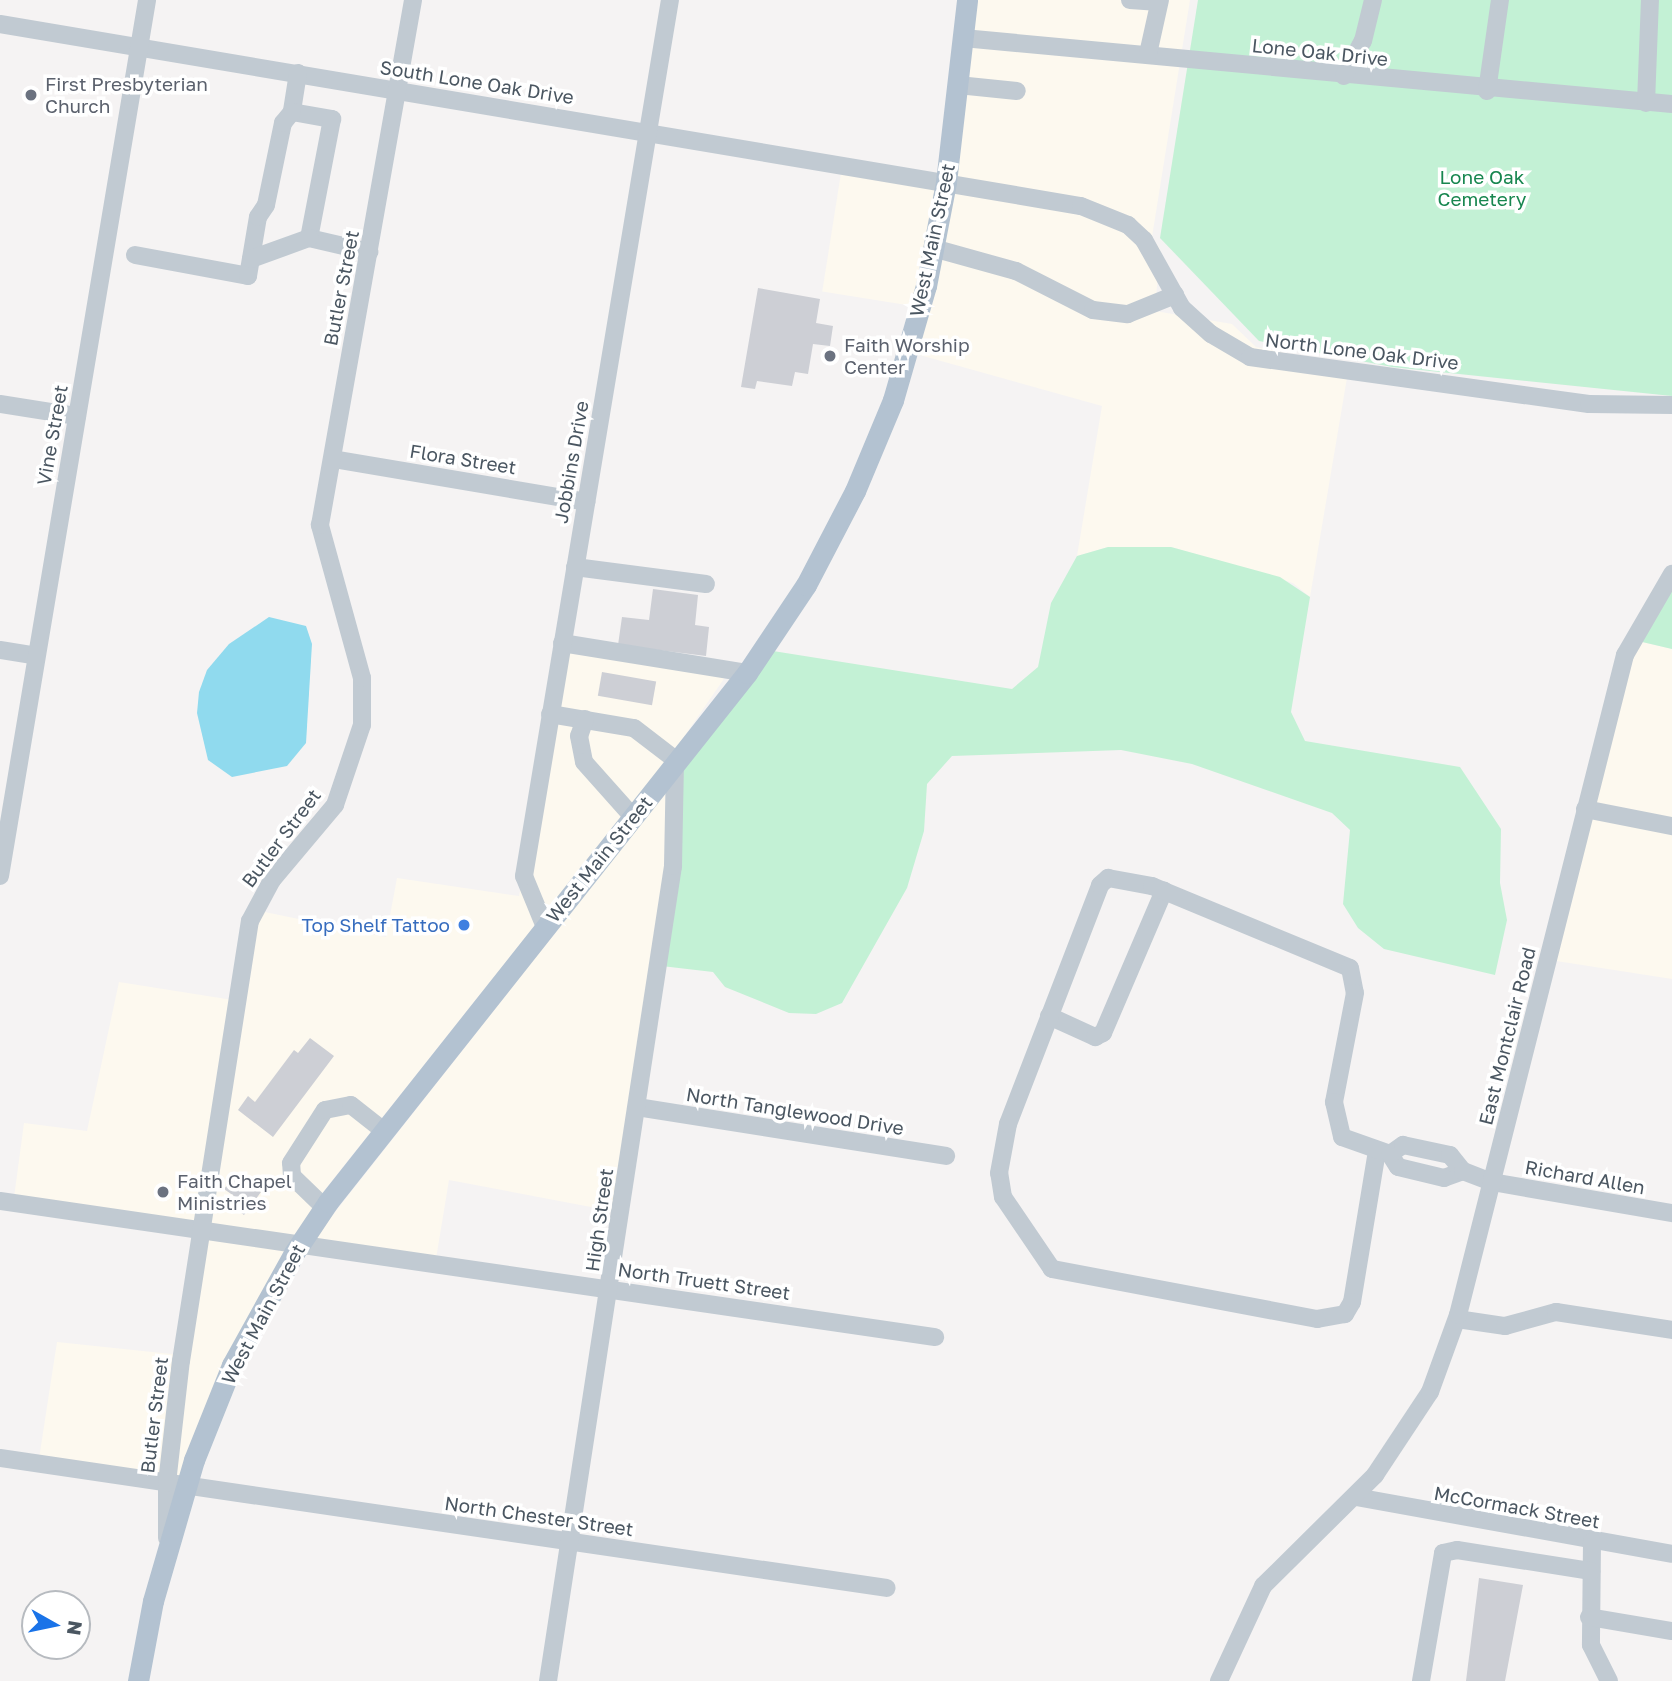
<!DOCTYPE html>
<style>
body{margin:0}
#map{position:relative;width:1672px;height:1681px;overflow:hidden;background:#f5f3f3;font-family:"Golos Text",sans-serif}
div>[style]{position:absolute}
[style*='--x']{left:calc(var(--x)*1px);top:calc(var(--y)*1px);width:calc(var(--w)*1px);rotate:calc(var(--a)*1deg)}
.commercial>*{inset:0;background:#fdf9ef;transform-origin:0 0}
.green>*{inset:0;background:#c3f1d5}
.water>*{inset:0;background:#90daee}
.building>*{inset:0;background:#cdcfd5;transform-origin:0 0}
.minor>*{height:18px;margin:-9px;padding:0 9px;transform-origin:9px;border-radius:9px;background:#c1cad2}
.major>*{height:21px;margin:-10.5px;padding:0 10.5px;transform-origin:10.5px;border-radius:10.5px;background:#b3c2d1}
.dots>*{width:19px;height:19px;translate:-50% -50%;box-sizing:border-box;border:4px solid #fff;border-radius:50%}
span{translate:-50% -50%;white-space:nowrap;text-align:center;line-height:1.15;-webkit-text-stroke:7px #fff;paint-order:stroke}
.street-label{font-size:19px;color:#4a5661}
.worship-label{font-size:19px;color:#5b616d}
.left{translate:0 -50%;text-align:left}
.park-label{font-size:19px;color:#17864f}
.shop-label{font-size:19px;color:#366cbe}
.right{translate:-100% -50%;text-align:right}
.north{position:absolute;left:21px;top:1590px;width:70px;height:70px;box-sizing:border-box;background:#fff;border:2px solid #b7bbc0;border-radius:50%;rotate:99deg;font-size:19px;font-weight:700;line-height:28px;text-align:center;color:#4a5661}
.north::after{content:'';display:block;margin:auto;width:24px;height:32px;background:#1a73e8;clip-path:polygon(50% 0,100% 100%,50% 72%,0 100%)}
</style>
<div id="map">
<div class="commercial">
<i style="clip-path:polygon(977px 0,1190px 0,1152px 237px,1160px 249px,1155px 311px,1232px 324px,1256px 347px,1349px 366px,1310px 597px,1293px 583px,1171px 547px,1108px 547px,1077px 556px,1102px 406px,916px 354px)"></i>
<i style="left:841px;top:173px;width:95px;height:120px;rotate:9deg"></i>
<i style="clip-path:polygon(1638px 641px,1672px 649px,1672px 979px,1550px 960px)"></i>
<i style="clip-path:polygon(570px 646px,730px 670px,679px 744px,319px 1197px,177px 1482px,38px 1465px,57px 1342px,181px 1355px,201px 1232px,13px 1205px,24px 1123px,87px 1131px,119px 982px,239px 1001px,255px 910px,386px 937px,397px 878px,519px 896px)"></i>
<i style="clip-path:polygon(676px 779px,653px 965px,612px 1211px,449px 1180px,435px 1265px,314px 1239px)"></i>
</div>
<div class="green">
<i style="clip-path:polygon(1198px 0,1672px 0,1672px 396px,1392px 367px,1259px 341px,1160px 238px)"></i>
<i style="clip-path:polygon(1108px 547px,1171px 547px,1280px 577px,1310px 597px,1291px 712px,1305px 741px,1460px 767px,1501px 829px,1500px 883px,1507px 920px,1495px 975px,1384px 949px,1358px 928px,1343px 904px,1350px 830px,1332px 813px,1192px 764px,1121px 750px,952px 756px,927px 784px,924px 831px,907px 888px,842px 1003px,816px 1014px,789px 1013px,725px 987px,713px 972px,653px 965px,676px 779px,773px 651px,1012px 689px,1038px 667px,1051px 603px,1077px 556px)"></i>
<i style="clip-path:polygon(1672px 590px,1672px 649px,1638px 641px)"></i>
</div>
<div class="water">
<i style="clip-path:polygon(269px 617px,306px 626px,312px 644px,306px 743px,287px 766px,232px 777px,208px 760px,197px 713px,199px 692px,207px 670px,229px 644px)"></i>
</div>
<div class="building">
<i style="clip-path:polygon(758px 288px,820px 299px,816px 323px,833px 326px,830px 346px,813px 344px,808px 374px,795px 372px,792px 386px,757px 381px,755px 389px,741px 387px)"></i>
<i style="clip-path:polygon(653px 589px,698px 595px,695px 625px,709px 627px,706px 656px,618px 645px,622px 617px,649px 620px)"></i>
<i style="left:602px;top:672px;width:55px;height:24px;rotate:10deg"></i>
<i style="clip-path:polygon(310px 1038px,334px 1056px,273px 1137px,238px 1110px,248px 1096px,255px 1102px,294px 1050px,298px 1053px)"></i>
<i style="clip-path:polygon(237px 1173px,261px 1192px,244px 1215px,230px 1205px,234px 1196px,224px 1189px)"></i>
<i style="clip-path:polygon(1479px 1578px,1523px 1585px,1505px 1681px,1466px 1681px)"></i>
</div>
<div class="minor">
<i style="--x:1130;--y:0;--w:29;--a:4"></i>
<i style="--x:0;--y:24;--w:1096;--a:9.56"></i>
<i style="--x:1081;--y:206;--w:51;--a:22"></i>
<i style="--x:1128;--y:225;--w:22;--a:43"></i>
<i style="--x:1144;--y:240;--w:78;--a:60.8"></i>
<i style="--x:1182;--y:308;--w:39;--a:42"></i>
<i style="--x:1211;--y:334;--w:45;--a:30.5"></i>
<i style="--x:1250;--y:357;--w:342;--a:7.9"></i>
<i style="--x:1589;--y:404;--w:83;--a:0.7"></i>
<i style="--x:963;--y:38;--w:712;--a:5.32"></i>
<i style="--x:1148;--y:54;--w:55;--a:-77.5"></i>
<i style="--x:298;--y:73;--w:39;--a:99"></i>
<i style="--x:292;--y:112;--w:41;--a:9.9"></i>
<i style="--x:332;--y:119;--w:121;--a:100.9"></i>
<i style="--x:309;--y:238;--w:62;--a:13.1"></i>
<i style="--x:1344;--y:76;--w:40;--a:-62"></i>
<i style="--x:1363;--y:41;--w:42;--a:-76.3"></i>
<i style="--x:958;--y:85;--w:59;--a:5.8"></i>
<i style="--x:1487;--y:91;--w:92;--a:-81.9"></i>
<i style="--x:1646;--y:103;--w:103;--a:-87.8"></i>
<i style="--x:933;--y:248;--w:86;--a:15.5"></i>
<i style="--x:1016;--y:271;--w:86;--a:26.9"></i>
<i style="--x:1093;--y:310;--w:35;--a:7"></i>
<i style="--x:1128;--y:314;--w:51;--a:-22"></i>
<i style="--x:135;--y:255;--w:115;--a:10.5"></i>
<i style="--x:248;--y:276;--w:60;--a:-80.4"></i>
<i style="--x:258;--y:217;--w:14;--a:-56"></i>
<i style="--x:266;--y:205;--w:84;--a:-78.3"></i>
<i style="--x:283;--y:123;--w:14;--a:-51"></i>
<i style="--x:251;--y:259;--w:62;--a:-19.9"></i>
<i style="--x:0;--y:404;--w:78;--a:8.9"></i>
<i style="--x:333;--y:459;--w:257;--a:9.6"></i>
<i style="--x:575;--y:567;--w:132;--a:7.4"></i>
<i style="--x:562;--y:643;--w:187;--a:9.2"></i>
<i style="--x:0;--y:650;--w:36;--a:9"></i>
<i style="--x:550;--y:714;--w:85;--a:9.5"></i>
<i style="--x:634;--y:728;--w:54;--a:37.5"></i>
<i style="--x:585;--y:719;--w:18;--a:109"></i>
<i style="--x:579;--y:736;--w:26;--a:79"></i>
<i style="--x:584;--y:762;--w:74;--a:48.3"></i>
<i style="--x:1585;--y:809;--w:89;--a:11.1"></i>
<i style="--x:0;--y:876;--w:888;--a:-80.47"></i>
<i style="--x:545;--y:927;--w:55;--a:-112.4"></i>
<i style="--x:524;--y:876;--w:888;--a:-80.54"></i>
<i style="--x:1049;--y:1016;--w:51;--a:24.5"></i>
<i style="--x:1095;--y:1037;--w:9;--a:-27"></i>
<i style="--x:1103;--y:1033;--w:155;--a:-66.8"></i>
<i style="--x:637;--y:1107;--w:313;--a:9"></i>
<i style="--x:1377;--y:1151;--w:153;--a:99.4"></i>
<i style="--x:1352;--y:1302;--w:14;--a:120"></i>
<i style="--x:1345;--y:1314;--w:28;--a:170"></i>
<i style="--x:1317;--y:1319;--w:270;--a:-169.3"></i>
<i style="--x:1052;--y:1269;--w:87;--a:-124.2"></i>
<i style="--x:1003;--y:1197;--w:24;--a:-99"></i>
<i style="--x:999;--y:1173;--w:50;--a:-79.6"></i>
<i style="--x:1008;--y:1124;--w:256;--a:-68.9"></i>
<i style="--x:1100;--y:885;--w:11;--a:-41"></i>
<i style="--x:1108;--y:878;--w:45;--a:10.3"></i>
<i style="--x:1152;--y:886;--w:214;--a:22.5"></i>
<i style="--x:1350;--y:968;--w:25;--a:79"></i>
<i style="--x:1355;--y:993;--w:111;--a:100.9"></i>
<i style="--x:1334;--y:1102;--w:36;--a:77"></i>
<i style="--x:1342;--y:1137;--w:51;--a:19.5"></i>
<i style="--x:1463;--y:1171;--w:20;--a:160"></i>
<i style="--x:1444;--y:1178;--w:47;--a:-166.6"></i>
<i style="--x:1398;--y:1167;--w:15;--a:-122"></i>
<i style="--x:1390;--y:1154;--w:16;--a:-35"></i>
<i style="--x:1403;--y:1145;--w:48;--a:12"></i>
<i style="--x:1450;--y:1155;--w:21;--a:51"></i>
<i style="--x:1463;--y:1171;--w:31;--a:21"></i>
<i style="--x:1492;--y:1182;--w:183;--a:9.8"></i>
<i style="--x:0;--y:1201;--w:945;--a:8.28"></i>
<i style="--x:324;--y:1207;--w:45;--a:-135.9"></i>
<i style="--x:292;--y:1176;--w:13;--a:-94"></i>
<i style="--x:291;--y:1163;--w:63;--a:-57.3"></i>
<i style="--x:325;--y:1110;--w:26;--a:-11"></i>
<i style="--x:351;--y:1105;--w:42;--a:38.2"></i>
<i style="--x:1457;--y:1319;--w:49;--a:8.3"></i>
<i style="--x:1505;--y:1326;--w:53;--a:-15.4"></i>
<i style="--x:1556;--y:1312;--w:117;--a:8.8"></i>
<i style="--x:0;--y:1458;--w:896;--a:8.34"></i>
<i style="--x:1356;--y:1497;--w:321;--a:10.2"></i>
<i style="--x:167;--y:1538;--w:55;--a:-90"></i>
<i style="--x:167;--y:1483;--w:123;--a:-83.5"></i>
<i style="--x:181;--y:1361;--w:445;--a:-81.1"></i>
<i style="--x:250;--y:921;--w:47;--a:-61.8"></i>
<i style="--x:272;--y:880;--w:98;--a:-50"></i>
<i style="--x:335;--y:805;--w:84;--a:-71.4"></i>
<i style="--x:362;--y:725;--w:47;--a:-90"></i>
<i style="--x:362;--y:678;--w:159;--a:-105.4"></i>
<i style="--x:320;--y:525;--w:533;--a:-79.95"></i>
<i style="--x:1592;--y:1542;--w:103;--a:90.6"></i>
<i style="--x:1591;--y:1645;--w:40;--a:63.4"></i>
<i style="--x:1589;--y:1617;--w:84;--a:9.6"></i>
<i style="--x:548;--y:1681;--w:825;--a:-81.28"></i>
<i style="--x:673;--y:866;--w:102;--a:-88.9"></i>
<i style="--x:1219;--y:1681;--w:105;--a:-65.1"></i>
<i style="--x:1263;--y:1586;--w:158;--a:-44.7"></i>
<i style="--x:1375;--y:1475;--w:100;--a:-56.5"></i>
<i style="--x:1430;--y:1392;--w:82;--a:-70"></i>
<i style="--x:1458;--y:1315;--w:681;--a:-75.8"></i>
<i style="--x:1625;--y:655;--w:94;--a:-59.9"></i>
<i style="--x:1421;--y:1681;--w:130;--a:-80.2"></i>
<i style="--x:1443;--y:1553;--w:14;--a:-12"></i>
<i style="--x:1457;--y:1550;--w:136;--a:8.9"></i>
</div>
<div class="major">
<i style="--x:138;--y:1681;--w:81;--a:-79.4"></i>
<i style="--x:153;--y:1601;--w:147;--a:-73.8"></i>
<i style="--x:194;--y:1460;--w:102;--a:-68.2"></i>
<i style="--x:232;--y:1365;--w:128;--a:-61"></i>
<i style="--x:294;--y:1253;--w:61;--a:-56.3"></i>
<i style="--x:328;--y:1202;--w:675;--a:-51.62"></i>
<i style="--x:747;--y:673;--w:106;--a:-56.2"></i>
<i style="--x:806;--y:585;--w:106;--a:-62.5"></i>
<i style="--x:855;--y:491;--w:99;--a:-67.3"></i>
<i style="--x:893;--y:400;--w:119;--a:-73.9"></i>
<i style="--x:926;--y:286;--w:106;--a:-79.1"></i>
<i style="--x:946;--y:182;--w:183;--a:-83.4"></i>
</div>
<div class="dots">
<i style="left:31px;top:95px;background:#6b7280"></i>
<i style="left:830px;top:356px;background:#6b7280"></i>
<i style="left:464px;top:925px;background:#3f7fe0"></i>
<i style="left:163px;top:1192px;background:#6b7280"></i>
</div>
<div class="street-label">
<span style="left:1320px;top:52px;rotate:6deg">Lone Oak Drive</span>
<span style="left:477px;top:82px;rotate:9deg">South Lone Oak Drive</span>
<span style="left:932px;top:240px;rotate:-78deg">West Main Street</span>
<span style="left:341px;top:288px;rotate:-79deg">Butler Street</span>
<span style="left:1362px;top:351px;rotate:7deg">North Lone Oak Drive</span>
<span style="left:52px;top:435px;rotate:-80deg">Vine Street</span>
<span style="left:463px;top:459px;rotate:9deg">Flora Street</span>
<span style="left:571px;top:462px;rotate:-80deg">Jobbins Drive</span>
<span style="left:281px;top:838px;rotate:-53deg">Butler Street</span>
<span style="left:599px;top:859px;rotate:-51deg">West Main Street</span>
<span style="left:1507px;top:1036px;rotate:-76deg">East Montclair Road</span>
<span style="left:795px;top:1111px;rotate:9deg">North Tanglewood Drive</span>
<span style="left:1585px;top:1177px;rotate:10deg">Richard Allen</span>
<span style="left:599px;top:1220px;rotate:-82deg">High Street</span>
<span style="left:704px;top:1281px;rotate:8deg">North Truett Street</span>
<span style="left:263px;top:1314px;rotate:-62deg">West Main Street</span>
<span style="left:154px;top:1415px;rotate:-83deg">Butler Street</span>
<span style="left:1517px;top:1507px;rotate:10deg">McCormack Street</span>
<span style="left:539px;top:1516px;rotate:8deg">North Chester Street</span>
</div>
<div class="worship-label">
<span class="left" style="left:45px;top:95px">First Presbyterian<br>Church</span>
<span class="left" style="left:844px;top:356px">Faith Worship<br>Center</span>
<span class="left" style="left:177px;top:1192px">Faith Chapel<br>Ministries</span>
</div>
<div class="park-label">
<span style="left:1482px;top:188px">Lone Oak<br>Cemetery</span>
</div>
<div class="shop-label">
<span class="right" style="left:450px;top:925px">Top Shelf Tattoo</span>
</div>
<div class="north">N</div>
</div>
